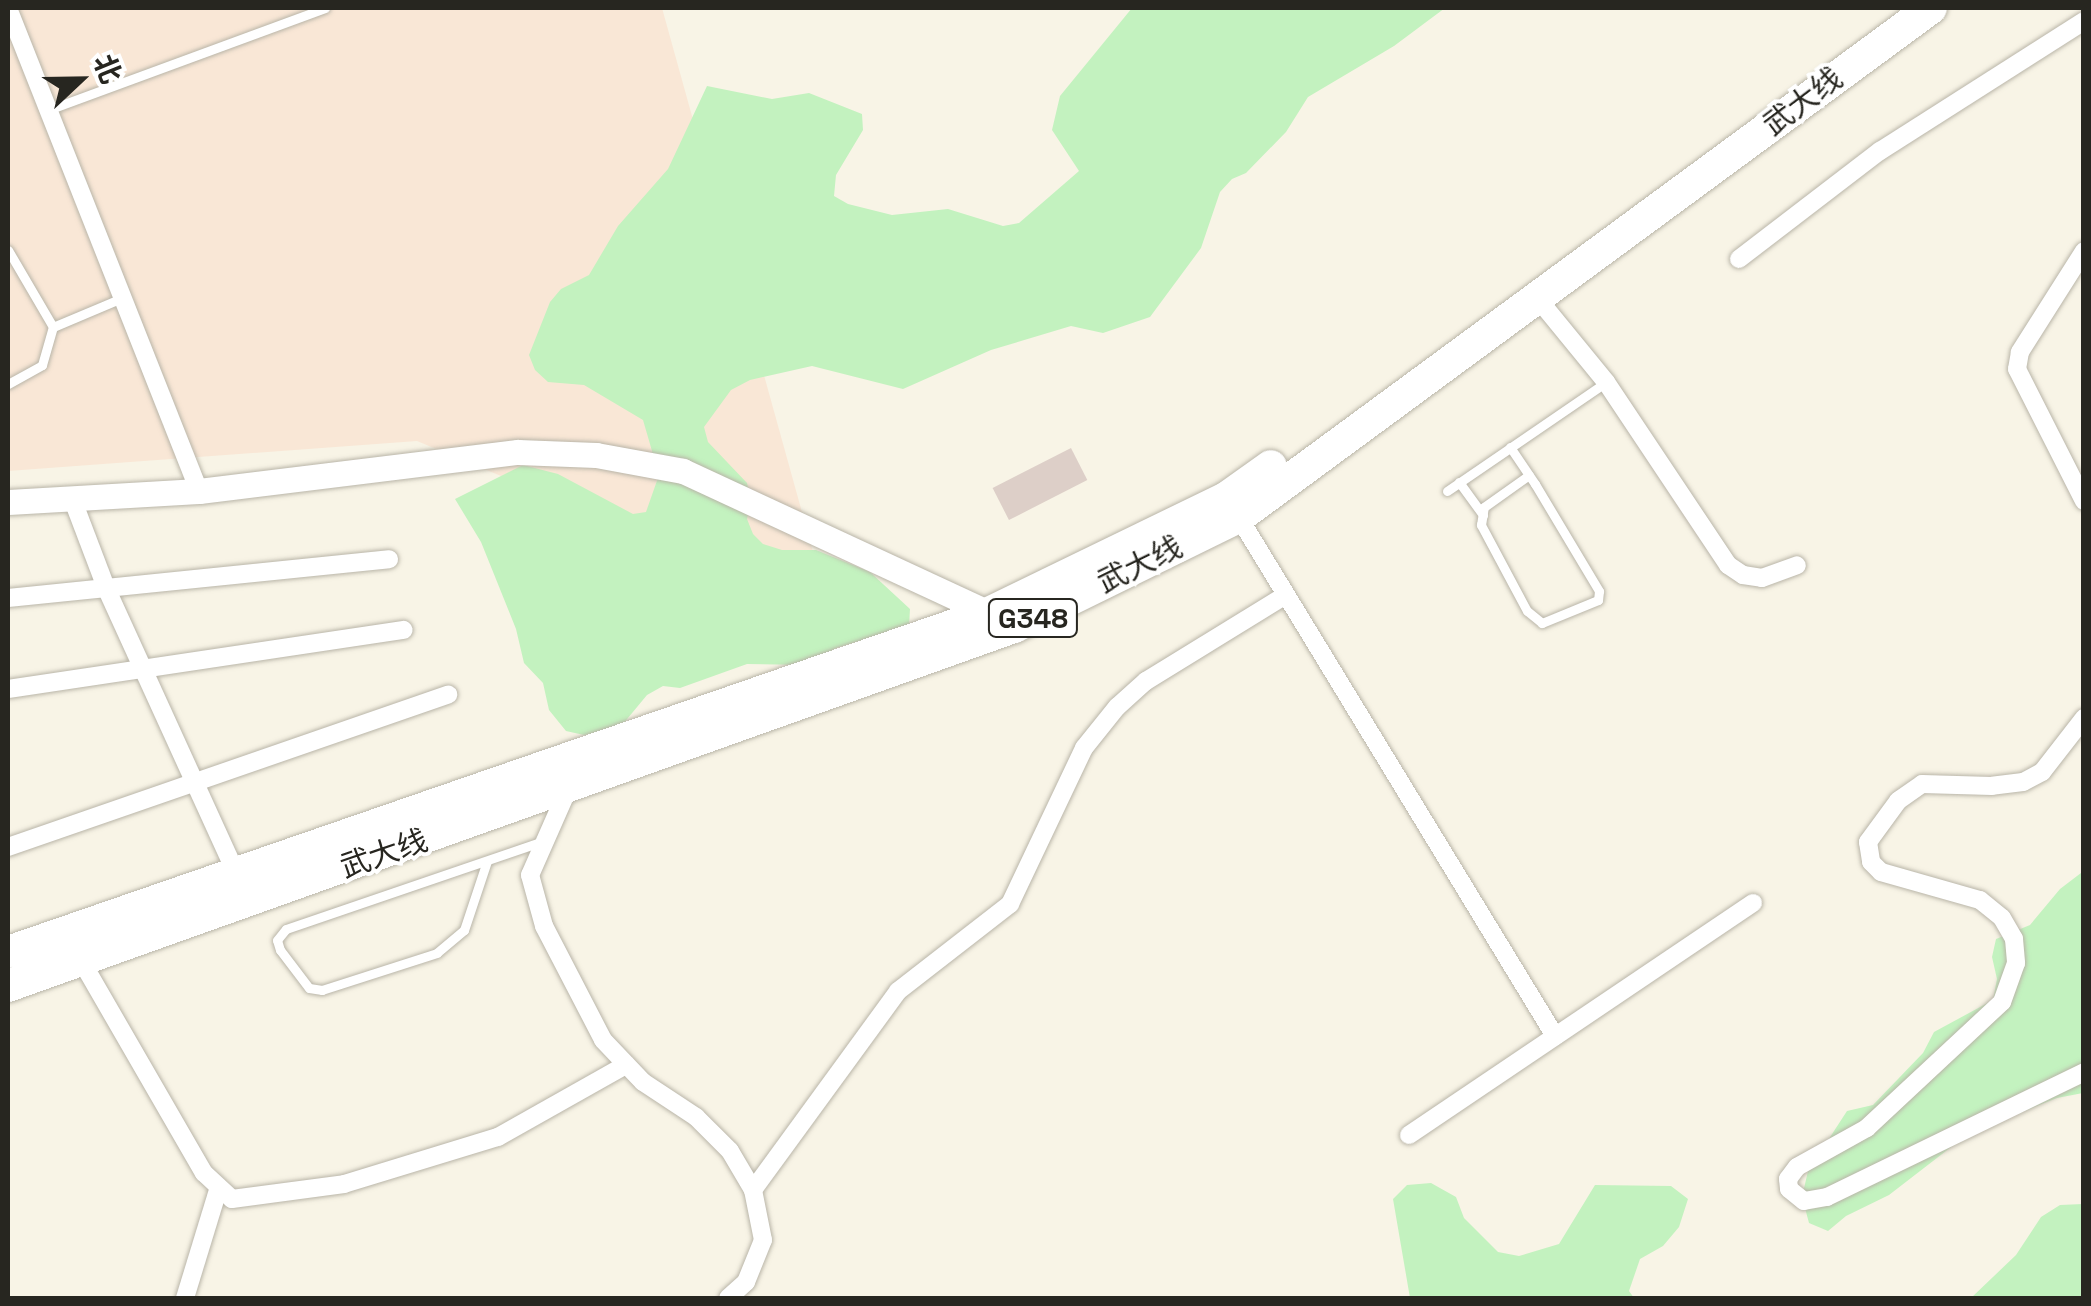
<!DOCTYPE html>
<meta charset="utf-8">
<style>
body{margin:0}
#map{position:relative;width:2091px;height:1306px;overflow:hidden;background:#f8f4e6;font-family:"Space Grotesk","Noto Sans SC",sans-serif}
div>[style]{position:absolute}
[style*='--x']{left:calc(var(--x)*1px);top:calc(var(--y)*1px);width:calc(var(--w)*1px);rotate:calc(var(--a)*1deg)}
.industrial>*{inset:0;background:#f9e7d6}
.green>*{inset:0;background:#c3f2bf}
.building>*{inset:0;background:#ddcfc8;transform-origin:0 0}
.roads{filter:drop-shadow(0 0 2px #b9b5a8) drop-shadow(0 0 2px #b9b5a8)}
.lane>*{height:9px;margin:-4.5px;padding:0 4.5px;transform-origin:4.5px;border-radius:4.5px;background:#fff}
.street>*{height:18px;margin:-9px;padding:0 9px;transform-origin:9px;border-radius:9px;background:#fff}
.secondary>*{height:25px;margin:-12.5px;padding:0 12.5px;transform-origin:12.5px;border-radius:12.5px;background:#fff}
.highway>*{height:32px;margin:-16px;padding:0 16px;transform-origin:16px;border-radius:16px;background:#fff}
span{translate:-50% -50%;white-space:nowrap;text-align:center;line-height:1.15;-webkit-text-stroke:8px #fff;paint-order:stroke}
.shield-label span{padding:2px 8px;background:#fff;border:2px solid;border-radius:8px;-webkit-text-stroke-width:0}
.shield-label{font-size:28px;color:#272620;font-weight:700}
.street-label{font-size:30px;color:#272620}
.frame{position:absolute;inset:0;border:10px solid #272620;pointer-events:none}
.north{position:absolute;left:30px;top:30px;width:100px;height:100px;-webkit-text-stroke:8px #fff;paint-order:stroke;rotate:68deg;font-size:28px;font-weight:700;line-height:40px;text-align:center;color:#272620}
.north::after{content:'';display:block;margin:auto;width:35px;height:45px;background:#272620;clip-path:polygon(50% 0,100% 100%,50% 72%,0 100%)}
</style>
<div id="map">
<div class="industrial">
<i style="clip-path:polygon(8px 8px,662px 8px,830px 613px,417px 441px,8px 471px)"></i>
</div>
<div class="green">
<i style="clip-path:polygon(1132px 8px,1445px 8px,1394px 46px,1308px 97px,1286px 132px,1246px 173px,1232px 179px,1220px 192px,1201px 248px,1150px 317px,1103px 333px,1071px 326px,991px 350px,903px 389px,812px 366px,750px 380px,731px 390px,704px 427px,708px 442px,747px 483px,751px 501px,747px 519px,753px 534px,763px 544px,782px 550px,816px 550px,870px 572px,910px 609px,909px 626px,836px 648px,806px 665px,747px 664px,680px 688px,663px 686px,647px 695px,618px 730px,584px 735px,566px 731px,549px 710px,543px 683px,524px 663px,516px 629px,481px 542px,455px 499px,523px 465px,558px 474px,633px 514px,646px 512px,659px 475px,643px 420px,584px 385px,548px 382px,535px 370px,529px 355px,550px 302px,561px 289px,589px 275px,618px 226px,668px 169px,707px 86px,772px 99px,809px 93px,862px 114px,863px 130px,836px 175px,834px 196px,848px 204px,892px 215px,948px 209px,1003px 226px,1019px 223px,1079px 171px,1052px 130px,1060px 96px)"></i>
<i style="clip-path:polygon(2081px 873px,2083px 1093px,2057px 1098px,1968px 1134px,1889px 1195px,1846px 1216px,1828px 1231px,1809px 1223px,1802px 1197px,1808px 1171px,1847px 1111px,1873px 1105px,1923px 1053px,1934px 1032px,1993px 1000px,1997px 979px,1992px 957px,1996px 939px,2030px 925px,2060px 889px)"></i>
<i style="clip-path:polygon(1431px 1183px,1456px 1197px,1464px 1218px,1498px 1252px,1519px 1256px,1559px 1244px,1595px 1185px,1671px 1186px,1688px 1199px,1679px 1227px,1663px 1246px,1640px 1259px,1629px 1291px,1634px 1298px,1410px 1298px,1393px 1199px,1407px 1185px)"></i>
<i style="clip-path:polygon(2083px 1204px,2083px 1298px,1971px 1298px,2016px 1255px,2041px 1217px,2060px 1205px)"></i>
</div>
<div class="building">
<i style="left:1071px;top:448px;width:36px;height:88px;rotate:63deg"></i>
</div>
<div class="roads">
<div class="lane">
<i style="--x:48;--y:110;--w:295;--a:-20.2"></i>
<i style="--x:8;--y:250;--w:89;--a:59.7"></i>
<i style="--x:8;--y:384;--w:39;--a:-29"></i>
<i style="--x:42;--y:365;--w:40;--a:-74"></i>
<i style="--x:53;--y:327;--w:75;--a:-22.8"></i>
<i style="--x:1510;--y:447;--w:45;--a:56"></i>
<i style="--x:1535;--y:484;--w:125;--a:59.1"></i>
<i style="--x:1599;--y:591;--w:9;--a:96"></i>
<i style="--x:1598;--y:600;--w:61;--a:157.7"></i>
<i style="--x:1542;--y:623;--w:19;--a:-141"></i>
<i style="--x:1527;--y:611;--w:98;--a:-118.1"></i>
<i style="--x:1481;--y:525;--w:18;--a:-81"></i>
<i style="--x:1484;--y:507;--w:55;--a:-35.4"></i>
<i style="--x:1459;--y:482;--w:41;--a:54"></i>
<i style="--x:1447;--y:491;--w:193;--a:-34.4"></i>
<i style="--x:487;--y:861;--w:73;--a:108.4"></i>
<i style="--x:464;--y:930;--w:35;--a:140"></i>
<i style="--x:437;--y:953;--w:121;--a:162.2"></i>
<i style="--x:322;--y:990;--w:13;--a:-171"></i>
<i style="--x:309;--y:988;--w:48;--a:-127.3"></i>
<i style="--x:280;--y:950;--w:10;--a:-107"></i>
<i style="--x:277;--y:940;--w:14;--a:-51"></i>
<i style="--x:286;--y:929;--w:272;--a:-18.9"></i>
</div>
<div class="street">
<i style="--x:8;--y:8;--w:519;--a:68.42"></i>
<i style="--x:2084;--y:251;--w:120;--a:122.4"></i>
<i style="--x:2020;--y:352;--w:17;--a:100"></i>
<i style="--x:2017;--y:369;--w:148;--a:63.1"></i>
<i style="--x:1739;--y:259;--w:178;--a:-37.5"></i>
<i style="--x:1880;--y:151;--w:242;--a:-32.5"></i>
<i style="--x:1534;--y:294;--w:114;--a:50.7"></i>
<i style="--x:1606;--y:382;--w:220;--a:56.3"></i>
<i style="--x:1728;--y:565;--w:18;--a:34"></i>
<i style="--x:1743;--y:575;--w:19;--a:9"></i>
<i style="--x:1762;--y:578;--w:37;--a:-20"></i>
<i style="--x:72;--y:498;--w:98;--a:69.2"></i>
<i style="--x:107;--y:590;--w:316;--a:65.5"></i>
<i style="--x:1235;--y:511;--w:615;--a:58.64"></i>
<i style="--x:8;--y:598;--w:383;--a:-5.8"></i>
<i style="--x:8;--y:689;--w:400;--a:-8.5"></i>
<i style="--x:2084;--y:718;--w:68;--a:127.9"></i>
<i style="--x:2042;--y:772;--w:21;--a:152"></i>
<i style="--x:2023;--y:782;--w:31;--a:173"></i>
<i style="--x:1992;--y:786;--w:70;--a:-178.4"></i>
<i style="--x:1922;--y:784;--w:29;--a:145"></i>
<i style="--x:1898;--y:801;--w:51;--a:126.2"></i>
<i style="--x:1868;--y:842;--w:20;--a:81"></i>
<i style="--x:1871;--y:862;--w:14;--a:45"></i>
<i style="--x:1881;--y:872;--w:103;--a:15.8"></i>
<i style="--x:1980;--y:900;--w:28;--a:39"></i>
<i style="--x:2002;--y:918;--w:24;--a:60"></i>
<i style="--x:2014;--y:939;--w:24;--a:85"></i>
<i style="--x:2016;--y:963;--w:41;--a:109.7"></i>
<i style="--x:2002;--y:1002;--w:185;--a:137"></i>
<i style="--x:1867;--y:1128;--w:80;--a:150.9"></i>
<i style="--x:1797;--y:1167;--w:15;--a:127"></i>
<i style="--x:1788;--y:1179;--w:10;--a:84"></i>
<i style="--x:1789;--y:1189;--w:19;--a:39"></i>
<i style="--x:1804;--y:1201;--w:23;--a:-10"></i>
<i style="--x:1827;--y:1197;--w:286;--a:-25.9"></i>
<i style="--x:568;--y:789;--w:94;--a:113.8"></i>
<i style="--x:530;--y:875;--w:53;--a:74.6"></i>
<i style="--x:544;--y:926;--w:128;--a:62.6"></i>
<i style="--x:603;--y:1040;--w:58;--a:46.4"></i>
<i style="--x:643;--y:1082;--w:64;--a:33.4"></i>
<i style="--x:696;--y:1117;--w:48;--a:45"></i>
<i style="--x:730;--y:1151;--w:45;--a:59.5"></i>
<i style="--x:753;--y:1190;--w:51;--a:78.7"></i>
<i style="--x:763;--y:1240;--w:45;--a:112"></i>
<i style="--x:746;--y:1282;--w:24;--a:138"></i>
<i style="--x:8;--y:847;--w:466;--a:-19.1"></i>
<i style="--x:78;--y:955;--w:252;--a:60"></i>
<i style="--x:204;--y:1173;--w:38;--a:43"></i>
<i style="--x:232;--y:1199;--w:113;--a:-7.6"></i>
<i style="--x:344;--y:1184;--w:161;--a:-17"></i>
<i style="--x:498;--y:1137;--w:147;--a:-29.4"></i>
<i style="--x:1409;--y:1135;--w:415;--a:-34"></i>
<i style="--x:753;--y:1190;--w:246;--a:-53.9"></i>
<i style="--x:898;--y:991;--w:142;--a:-37.8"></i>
<i style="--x:1010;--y:904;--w:173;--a:-64.6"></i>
<i style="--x:1084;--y:748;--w:53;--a:-51.2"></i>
<i style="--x:1117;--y:707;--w:39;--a:-42"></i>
<i style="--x:1146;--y:681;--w:164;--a:-31.6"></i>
<i style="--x:185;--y:1298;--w:113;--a:-73"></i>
</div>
<div class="secondary">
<i style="--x:8;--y:502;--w:191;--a:-3.3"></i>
<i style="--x:199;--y:491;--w:321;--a:-7"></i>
<i style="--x:518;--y:452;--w:78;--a:2.2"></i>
<i style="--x:596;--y:455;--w:88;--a:10.4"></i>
<i style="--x:683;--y:471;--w:345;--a:24.9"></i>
</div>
<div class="highway">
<i style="--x:8;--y:952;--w:1038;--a:-19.06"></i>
<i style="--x:989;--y:613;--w:263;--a:-25.9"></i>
<i style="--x:1226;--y:498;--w:55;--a:-35.4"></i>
<i style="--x:8;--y:986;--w:1068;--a:-19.64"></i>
<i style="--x:1014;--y:627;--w:250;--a:-26.1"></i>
<i style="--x:1239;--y:517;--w:859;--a:-36.34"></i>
</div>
</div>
<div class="shield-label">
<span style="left:1033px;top:618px">G348</span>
</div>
<div class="street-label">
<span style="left:1803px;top:102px;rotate:-37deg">武大线</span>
<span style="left:1140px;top:565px;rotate:-26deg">武大线</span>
<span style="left:384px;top:854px;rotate:-19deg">武大线</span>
</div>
<div class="frame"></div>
<div class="north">北</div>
</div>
